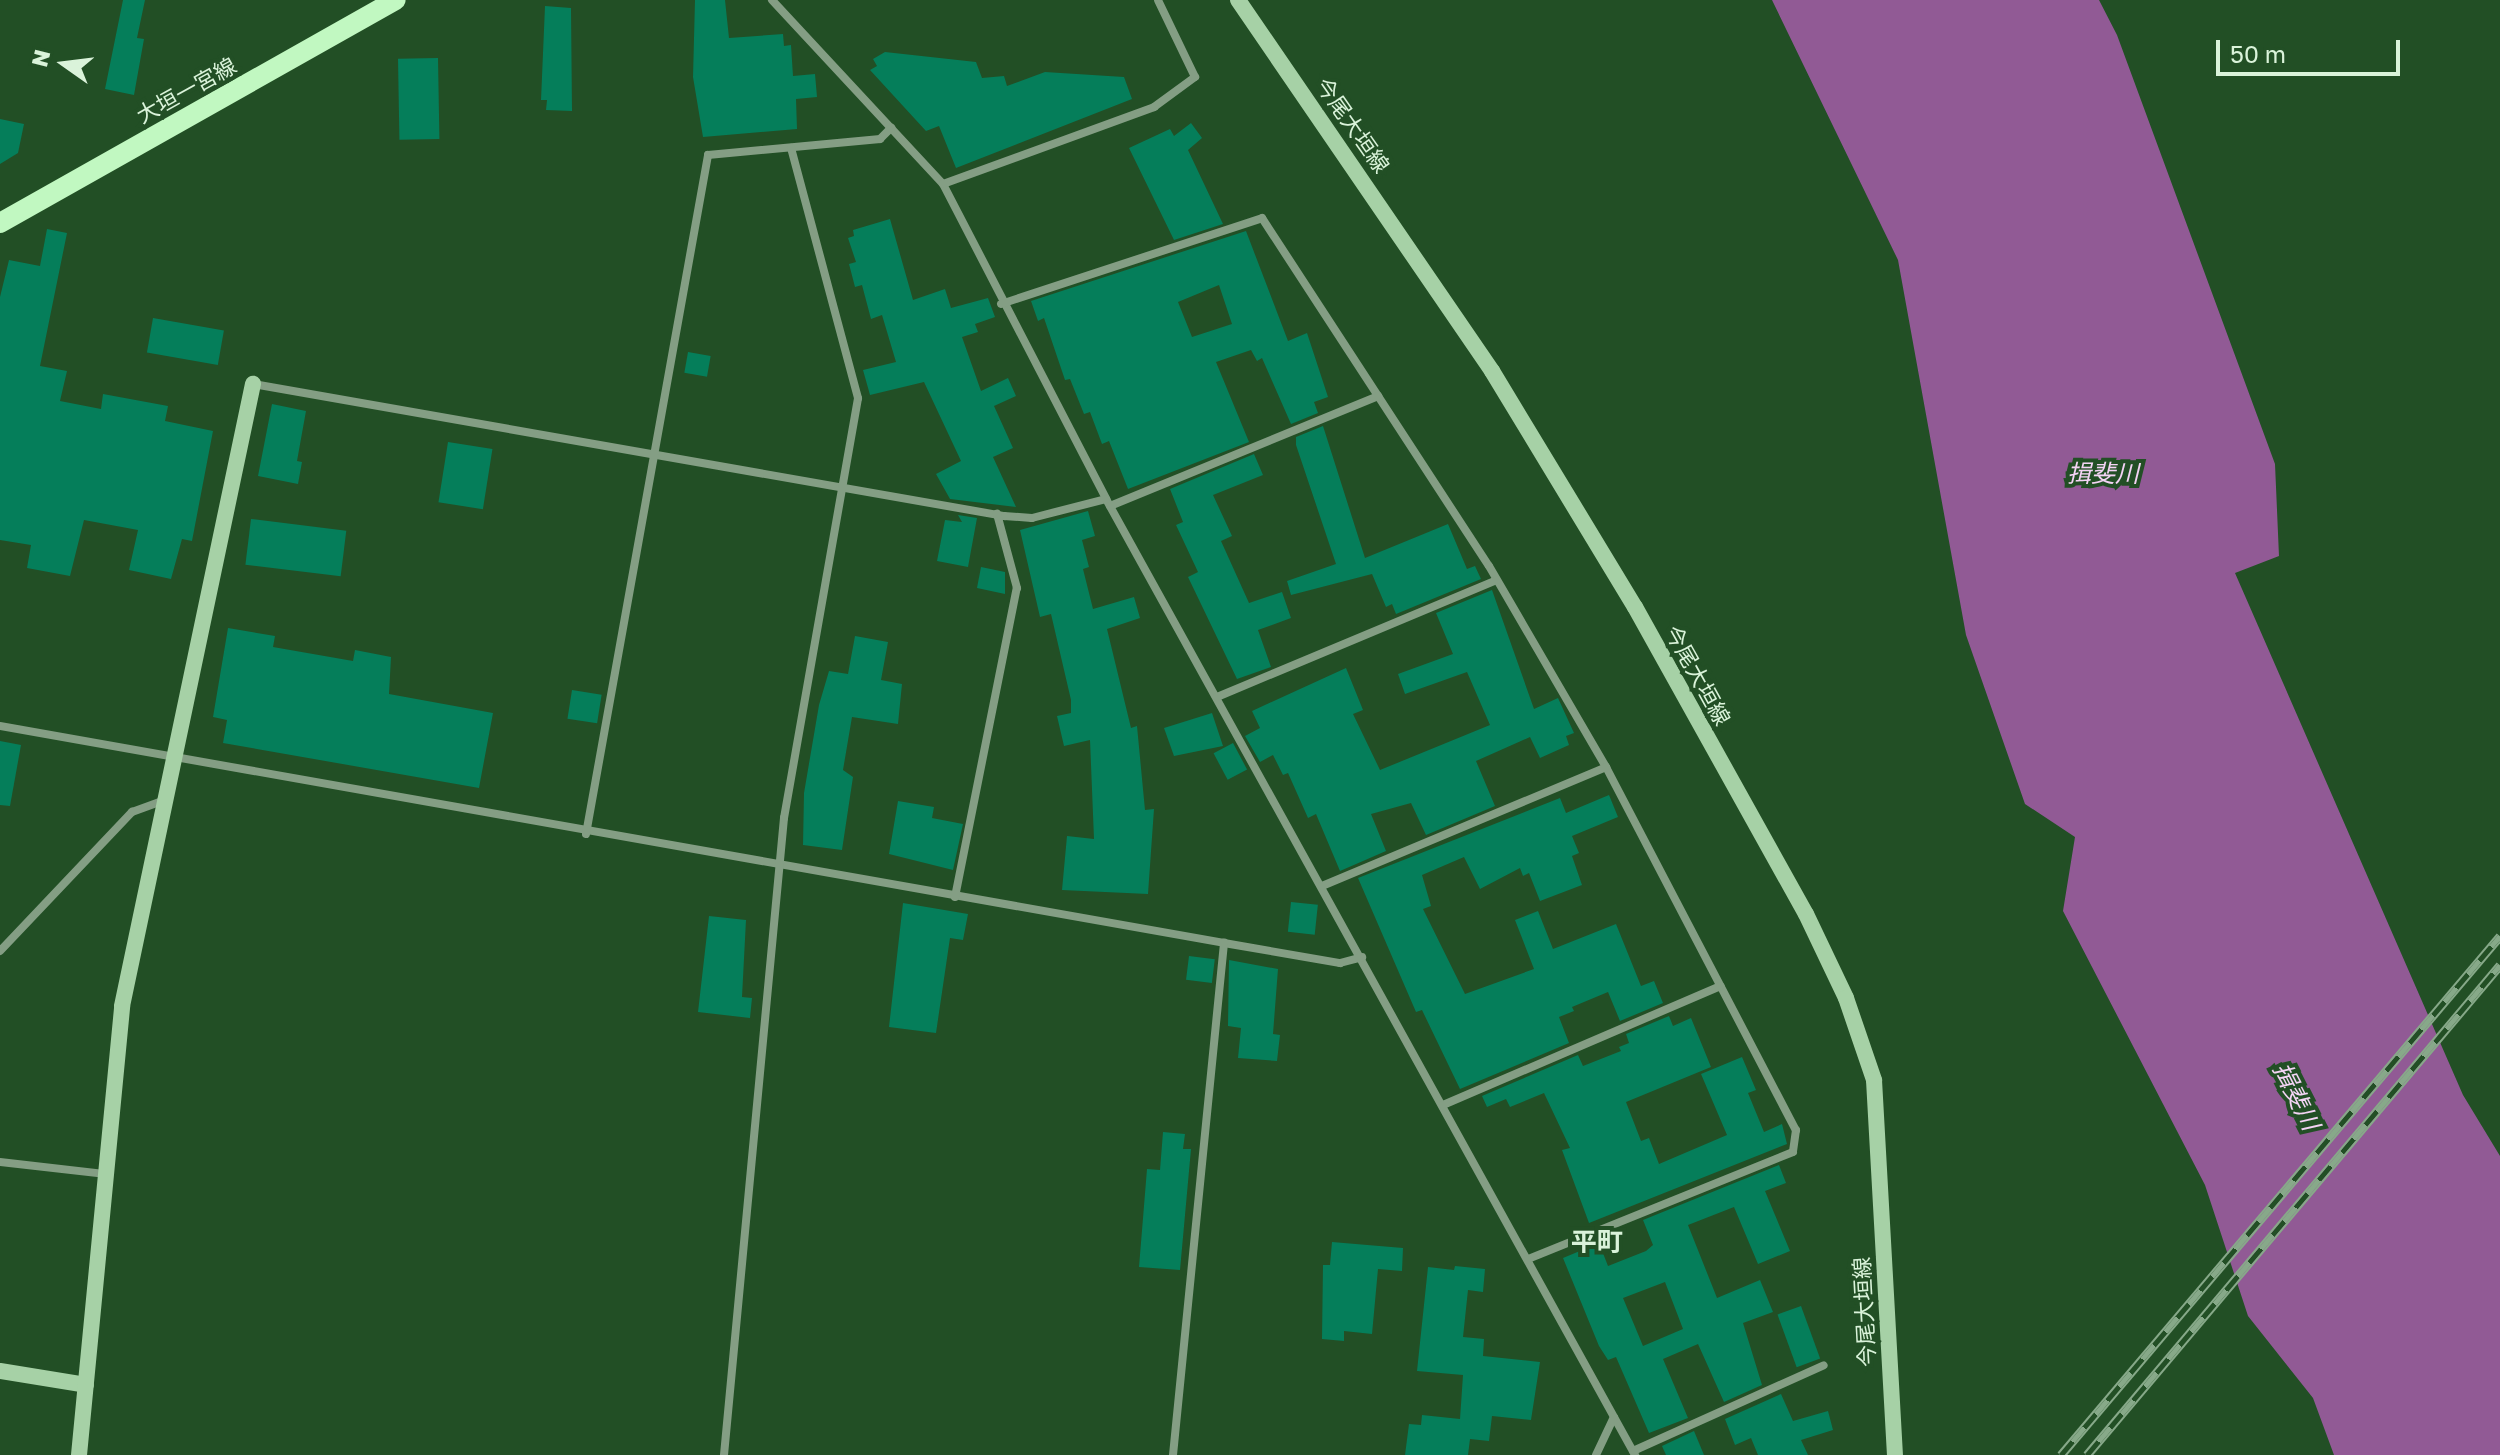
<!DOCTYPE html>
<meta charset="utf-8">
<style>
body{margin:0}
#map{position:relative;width:2500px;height:1455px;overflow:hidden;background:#224f25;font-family:"Golos Text","Noto Sans JP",sans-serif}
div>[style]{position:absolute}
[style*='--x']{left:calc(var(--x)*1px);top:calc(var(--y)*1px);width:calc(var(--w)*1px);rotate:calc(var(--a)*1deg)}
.water>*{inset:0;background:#915a95}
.building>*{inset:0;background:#057e5a;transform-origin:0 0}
.street>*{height:8px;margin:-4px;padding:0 4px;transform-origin:4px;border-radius:4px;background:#849e84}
.secondary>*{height:16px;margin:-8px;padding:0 8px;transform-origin:8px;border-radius:8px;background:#a6d1a6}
.primary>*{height:20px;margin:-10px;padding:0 10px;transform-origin:10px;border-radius:10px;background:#c1f8c1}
.rail>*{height:9px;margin-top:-4.5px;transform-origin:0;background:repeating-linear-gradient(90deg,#224f25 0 18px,#87a989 0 36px);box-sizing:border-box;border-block:2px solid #87a989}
span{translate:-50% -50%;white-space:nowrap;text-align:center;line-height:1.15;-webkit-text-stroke:8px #224f25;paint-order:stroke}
.street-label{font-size:22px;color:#daf3da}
.water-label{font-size:24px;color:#f4d4f5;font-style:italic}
.quarter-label{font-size:26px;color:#daf3da;font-weight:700}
.north{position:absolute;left:24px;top:24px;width:80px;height:80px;-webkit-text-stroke:6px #224f25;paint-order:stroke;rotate:284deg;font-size:22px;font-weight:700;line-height:32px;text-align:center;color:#daf3da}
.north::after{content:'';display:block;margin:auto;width:28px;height:36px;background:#daf3da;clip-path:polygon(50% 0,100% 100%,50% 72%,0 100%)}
.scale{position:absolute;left:2216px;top:40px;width:184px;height:36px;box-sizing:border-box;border:4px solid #daf3da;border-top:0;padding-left:10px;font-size:24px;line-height:28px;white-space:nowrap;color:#daf3da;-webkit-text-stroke:6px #224f25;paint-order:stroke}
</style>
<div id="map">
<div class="water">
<i style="clip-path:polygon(1772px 0,2099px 0,2117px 35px,2275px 464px,2279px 556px,2235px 573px,2463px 1095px,2500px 1156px,2500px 1455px,2334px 1455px,2313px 1398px,2248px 1316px,2205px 1185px,2063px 911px,2075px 837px,2025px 804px,1966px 635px,1898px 260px)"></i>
</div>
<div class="building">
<i style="clip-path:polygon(123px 0,145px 0,137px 38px,144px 39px,134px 95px,105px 89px)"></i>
<i style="clip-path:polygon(695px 0,725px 0,729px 38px,783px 34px,784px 46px,791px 45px,793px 76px,815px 74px,817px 97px,796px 99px,797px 129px,703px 137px,693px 77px)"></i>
<i style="clip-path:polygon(545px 6px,571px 8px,572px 111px,546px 110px,547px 100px,541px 100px)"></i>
<i style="clip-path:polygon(885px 52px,976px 62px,982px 78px,1004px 76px,1007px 86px,1045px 72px,1124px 77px,1132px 99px,956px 168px,939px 126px,926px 131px,870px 70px,877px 66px,873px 59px)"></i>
<i style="left:438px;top:58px;width:81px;height:40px;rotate:89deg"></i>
<i style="clip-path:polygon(0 119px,24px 124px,18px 153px,0 164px)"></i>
<i style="clip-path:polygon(1191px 123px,1202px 138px,1188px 150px,1223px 224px,1174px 240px,1129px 148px,1170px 129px,1174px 136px)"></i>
<i style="clip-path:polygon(890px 219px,913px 300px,945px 289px,951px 308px,988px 298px,995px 317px,975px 324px,978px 332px,962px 337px,981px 391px,1008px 378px,1016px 396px,994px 406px,1013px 448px,993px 457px,1016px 507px,950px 499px,936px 474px,961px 461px,924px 382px,870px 395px,863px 370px,896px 362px,882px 315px,871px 319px,862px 285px,855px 287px,849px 264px,856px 262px,848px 238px,854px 236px,853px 230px)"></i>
<i style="clip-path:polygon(47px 229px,67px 233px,40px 366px,67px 371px,60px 401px,101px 409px,103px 394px,168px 406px,165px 421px,213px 431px,192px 541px,182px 539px,171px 579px,129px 570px,138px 530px,84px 520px,70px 576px,27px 568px,31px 545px,0 540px,0 297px,9px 260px,40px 266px)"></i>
<i style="clip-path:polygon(evenodd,1246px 231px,1288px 341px,1307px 333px,1328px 397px,1314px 402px,1318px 413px,1291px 424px,1262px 358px,1257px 361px,1251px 350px,1216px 362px,1249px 442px,1128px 489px,1109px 441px,1102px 444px,1090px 412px,1084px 414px,1070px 379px,1065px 380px,1044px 318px,1038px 321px,1031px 301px,1246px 231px,1219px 285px,1232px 324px,1192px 337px,1178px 302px,1219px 285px)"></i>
<i style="left:153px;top:318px;width:72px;height:35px;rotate:10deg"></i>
<i style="left:688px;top:352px;width:23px;height:21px;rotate:10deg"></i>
<i style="clip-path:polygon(272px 404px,306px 411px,297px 461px,302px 462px,298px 484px,258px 476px)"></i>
<i style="clip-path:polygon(1323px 426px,1365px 558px,1448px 524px,1467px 569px,1475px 566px,1481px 579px,1396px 614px,1392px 604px,1386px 607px,1372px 574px,1291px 595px,1287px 581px,1336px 564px,1296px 445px,1296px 437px)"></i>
<i style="left:448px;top:442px;width:45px;height:61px;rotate:9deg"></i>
<i style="clip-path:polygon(1254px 454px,1263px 475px,1213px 495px,1232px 536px,1221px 541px,1249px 603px,1282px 592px,1291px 618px,1258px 630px,1271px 667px,1237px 679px,1188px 577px,1198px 572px,1176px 525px,1183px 522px,1170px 489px)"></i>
<i style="clip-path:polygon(1088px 511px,1095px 536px,1082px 540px,1089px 567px,1083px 569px,1093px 609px,1134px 597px,1140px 618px,1107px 629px,1131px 728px,1137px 726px,1145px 810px,1154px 809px,1148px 894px,1062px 890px,1067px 836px,1094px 839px,1090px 740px,1064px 746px,1057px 716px,1071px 713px,1071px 700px,1051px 614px,1040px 617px,1020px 530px)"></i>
<i style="clip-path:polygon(958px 515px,977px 518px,968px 567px,937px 561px,945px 520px,962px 522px)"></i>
<i style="left:251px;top:519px;width:96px;height:46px;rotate:7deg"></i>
<i style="clip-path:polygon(981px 567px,1005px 572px,1005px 594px,977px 588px)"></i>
<i style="clip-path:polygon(1492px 590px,1534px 709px,1558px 698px,1574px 733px,1566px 736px,1569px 745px,1540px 758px,1530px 737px,1476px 761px,1495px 806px,1426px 835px,1411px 803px,1371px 814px,1386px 851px,1340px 871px,1316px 814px,1308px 818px,1288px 773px,1283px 775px,1273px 755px,1260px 762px,1245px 736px,1260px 728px,1252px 711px,1346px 668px,1363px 710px,1353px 714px,1380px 770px,1490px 725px,1467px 672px,1405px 694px,1398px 674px,1453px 654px,1436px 613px)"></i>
<i style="clip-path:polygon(228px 628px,275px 636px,273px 647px,353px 661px,355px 650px,391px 657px,389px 694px,493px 713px,479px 788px,223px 743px,227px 720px,213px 717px)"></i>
<i style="clip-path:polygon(855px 636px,888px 642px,881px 680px,902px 684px,898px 724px,852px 717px,843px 770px,853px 777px,842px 850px,803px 845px,804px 793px,819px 705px,829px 671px,848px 674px)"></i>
<i style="left:572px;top:690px;width:30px;height:29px;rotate:9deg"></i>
<i style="clip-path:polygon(1212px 713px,1223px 746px,1174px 756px,1164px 728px)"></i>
<i style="clip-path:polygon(0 741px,21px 745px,10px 806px,0 805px)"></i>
<i style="left:1233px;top:743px;width:30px;height:22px;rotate:62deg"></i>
<i style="clip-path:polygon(1609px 795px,1618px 817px,1572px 836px,1579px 853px,1572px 856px,1582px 885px,1540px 901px,1529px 873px,1523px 876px,1520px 868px,1480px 889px,1464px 857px,1422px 875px,1431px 906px,1423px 909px,1465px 994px,1534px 969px,1515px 920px,1538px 911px,1553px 949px,1616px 924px,1641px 986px,1654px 981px,1663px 1003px,1620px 1021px,1608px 992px,1572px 1007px,1574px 1011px,1559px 1017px,1569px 1043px,1460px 1089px,1422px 1010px,1416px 1012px,1358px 878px,1560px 798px,1566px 813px)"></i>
<i style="clip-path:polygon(898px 801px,934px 807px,932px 818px,963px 824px,953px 870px,889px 854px)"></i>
<i style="left:1291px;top:902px;width:27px;height:30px;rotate:6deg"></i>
<i style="clip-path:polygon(903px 903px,968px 914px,963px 940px,950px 938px,936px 1033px,889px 1027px)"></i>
<i style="clip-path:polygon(709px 916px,746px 920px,742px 997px,752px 998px,750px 1018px,698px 1012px)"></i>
<i style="left:1189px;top:956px;width:26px;height:24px;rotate:7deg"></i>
<i style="clip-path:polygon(1229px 960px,1278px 969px,1273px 1034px,1280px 1035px,1277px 1061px,1238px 1058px,1241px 1028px,1228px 1026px)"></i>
<i style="clip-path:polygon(1669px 1016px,1673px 1026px,1691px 1018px,1711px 1067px,1626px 1102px,1641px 1141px,1649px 1138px,1659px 1164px,1727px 1135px,1701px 1074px,1742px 1057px,1756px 1090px,1748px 1093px,1764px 1132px,1782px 1124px,1787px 1144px,1589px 1223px,1562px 1150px,1570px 1148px,1544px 1093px,1510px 1107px,1506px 1099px,1487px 1107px,1482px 1096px,1578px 1055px,1583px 1066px,1621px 1051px,1619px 1047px,1629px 1043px,1626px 1034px)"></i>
<i style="clip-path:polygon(1163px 1132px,1185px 1134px,1183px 1149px,1191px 1149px,1180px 1270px,1139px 1267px,1147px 1169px,1160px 1170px)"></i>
<i style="clip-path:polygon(evenodd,1779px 1165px,1786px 1183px,1765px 1191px,1790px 1251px,1758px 1264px,1734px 1207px,1688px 1225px,1717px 1298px,1760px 1280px,1773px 1312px,1743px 1323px,1762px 1385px,1724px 1402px,1698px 1344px,1663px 1359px,1688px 1418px,1649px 1433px,1616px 1357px,1608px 1360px,1599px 1346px,1563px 1258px,1599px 1243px,1608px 1266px,1646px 1251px,1653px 1245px,1643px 1220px,1779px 1165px,1665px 1282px,1683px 1329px,1643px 1346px,1623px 1298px,1665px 1282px)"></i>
<i style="clip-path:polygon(1332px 1242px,1403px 1248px,1402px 1271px,1378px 1269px,1372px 1334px,1344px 1331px,1344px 1341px,1322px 1339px,1323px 1265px,1330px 1265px)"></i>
<i style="clip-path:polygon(1455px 1266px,1485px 1269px,1483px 1292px,1468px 1290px,1463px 1337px,1484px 1339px,1483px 1356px,1540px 1362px,1531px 1420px,1492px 1416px,1489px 1441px,1470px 1439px,1468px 1455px,1405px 1455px,1409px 1424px,1421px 1425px,1422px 1415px,1460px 1419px,1463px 1375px,1417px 1371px,1428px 1267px,1454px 1270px)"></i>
<i style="left:1801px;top:1306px;width:56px;height:25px;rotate:70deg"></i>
<i style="clip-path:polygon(1781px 1394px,1793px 1421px,1828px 1411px,1833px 1430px,1801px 1440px,1808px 1455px,1758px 1455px,1751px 1438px,1735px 1445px,1725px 1419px)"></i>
<i style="clip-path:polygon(1694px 1431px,1704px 1455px,1666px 1455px,1662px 1446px)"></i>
</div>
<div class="street">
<i style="--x:772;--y:0;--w:251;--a:47.1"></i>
<i style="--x:943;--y:184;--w:355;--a:62.6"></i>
<i style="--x:1106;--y:499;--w:1093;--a:61.04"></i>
<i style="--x:943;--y:184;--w:225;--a:-20"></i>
<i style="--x:1154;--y:107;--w:51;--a:-36.2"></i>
<i style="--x:1195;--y:77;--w:85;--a:-115.7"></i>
<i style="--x:1001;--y:304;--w:275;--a:-18.2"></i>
<i style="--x:1262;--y:218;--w:415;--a:56.9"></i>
<i style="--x:1489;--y:566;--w:233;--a:59.8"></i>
<i style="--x:1606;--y:767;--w:410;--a:62.4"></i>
<i style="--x:1796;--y:1130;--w:22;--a:98"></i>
<i style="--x:1793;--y:1152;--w:286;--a:158"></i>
<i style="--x:253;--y:384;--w:763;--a:9.97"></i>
<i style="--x:1004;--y:516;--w:28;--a:4"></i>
<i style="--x:1032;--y:518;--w:76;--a:-14.4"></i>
<i style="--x:1110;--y:506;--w:290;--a:-22.3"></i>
<i style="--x:1217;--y:697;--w:303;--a:-22.7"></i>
<i style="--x:0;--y:726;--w:1243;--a:10.05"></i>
<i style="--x:1224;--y:943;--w:118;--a:9.8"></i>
<i style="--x:1340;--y:963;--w:23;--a:-15"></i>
<i style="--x:586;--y:834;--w:690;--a:-79.81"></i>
<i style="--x:708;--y:155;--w:173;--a:-5.3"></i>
<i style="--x:880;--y:139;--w:16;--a:-45"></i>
<i style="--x:1322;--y:886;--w:308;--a:-22.7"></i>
<i style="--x:955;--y:897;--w:315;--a:-78.7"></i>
<i style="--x:1017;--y:588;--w:77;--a:-105.1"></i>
<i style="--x:0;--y:951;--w:192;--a:-46.5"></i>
<i style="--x:132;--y:812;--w:35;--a:-20"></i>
<i style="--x:1443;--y:1105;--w:302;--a:-23.2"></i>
<i style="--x:0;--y:1162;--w:107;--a:6.5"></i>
<i style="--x:1633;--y:1451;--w:209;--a:-24.2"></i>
<i style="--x:724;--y:1455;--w:640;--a:-84.62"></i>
<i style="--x:784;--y:818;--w:426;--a:-80"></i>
<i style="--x:858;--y:398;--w:259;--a:-105"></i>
<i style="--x:1173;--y:1455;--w:515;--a:-84.31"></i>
<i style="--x:1596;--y:1455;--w:42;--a:-64.7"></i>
</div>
<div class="secondary">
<i style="--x:1238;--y:0;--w:450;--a:55.6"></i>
<i style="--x:1492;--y:371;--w:276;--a:58.8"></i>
<i style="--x:1635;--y:607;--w:351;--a:60.9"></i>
<i style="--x:1806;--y:914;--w:93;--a:64.5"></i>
<i style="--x:1846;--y:998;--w:87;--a:71.1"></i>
<i style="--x:1874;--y:1080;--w:376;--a:86.8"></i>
<i style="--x:0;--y:1371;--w:87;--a:9.2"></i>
<i style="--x:79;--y:1455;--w:451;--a:-84.5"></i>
<i style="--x:122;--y:1006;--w:636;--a:-78.11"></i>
</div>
<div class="primary">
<i style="--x:0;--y:223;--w:454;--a:-29.4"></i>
</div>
<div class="rail">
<i style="--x:2061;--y:1455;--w:680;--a:-49.77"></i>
<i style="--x:2087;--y:1455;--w:641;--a:-49.87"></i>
</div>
<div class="street-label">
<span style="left:186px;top:90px;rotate:-29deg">大垣一宮線</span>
<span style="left:1353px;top:125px;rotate:55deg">今尾大垣線</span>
<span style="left:1698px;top:675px;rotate:61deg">今尾大垣線</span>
<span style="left:1864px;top:1312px;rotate:-93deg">今尾大垣線</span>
</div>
<div class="water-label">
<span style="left:2103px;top:473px">揖斐川</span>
<span style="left:2297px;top:1096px;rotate:63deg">揖斐川</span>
</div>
<div class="quarter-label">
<span style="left:1597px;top:1242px">平町</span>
</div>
<div class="north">N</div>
<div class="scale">50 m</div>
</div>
